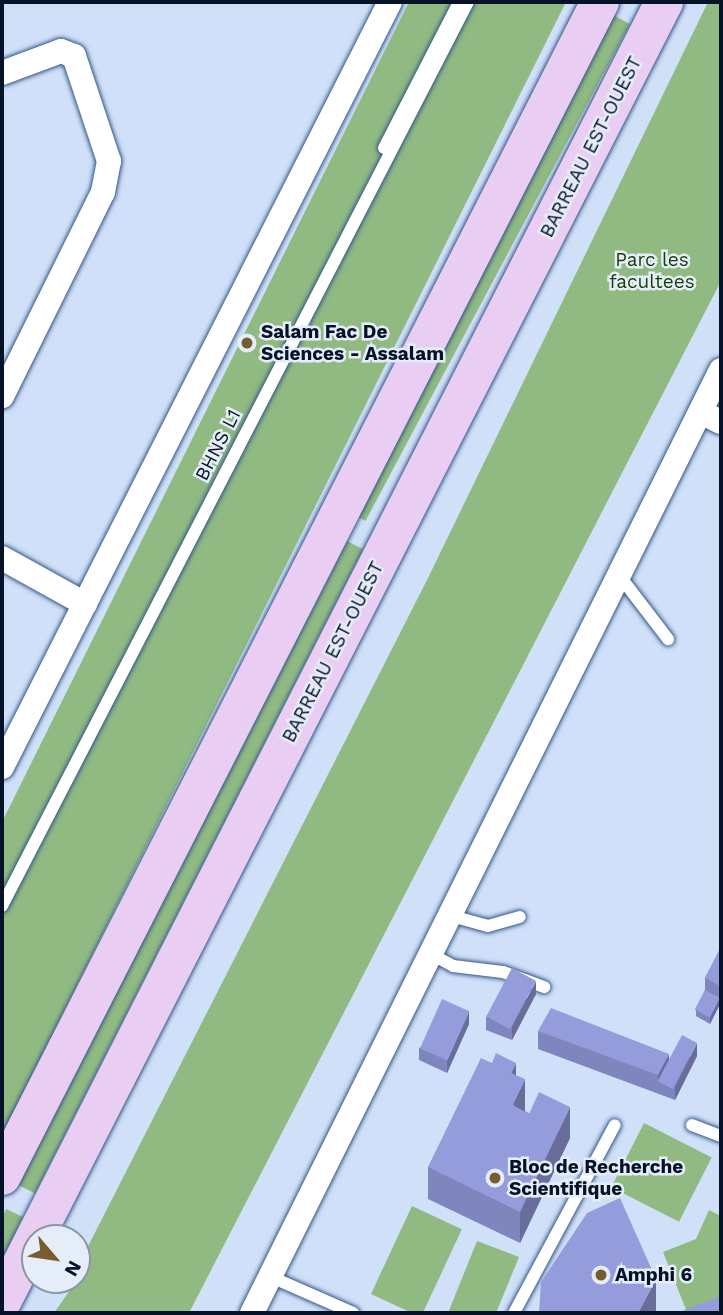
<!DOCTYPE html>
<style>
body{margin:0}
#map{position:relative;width:723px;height:1315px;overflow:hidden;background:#d0e0f8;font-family:"Work Sans",sans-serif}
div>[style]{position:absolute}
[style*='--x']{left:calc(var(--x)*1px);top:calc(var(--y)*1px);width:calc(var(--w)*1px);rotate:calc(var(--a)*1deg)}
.green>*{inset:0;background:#90ba82;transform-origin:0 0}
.roads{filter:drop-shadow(0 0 2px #34578a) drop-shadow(0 0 2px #34578a)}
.service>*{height:12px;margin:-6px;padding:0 6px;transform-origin:6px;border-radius:6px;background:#fff}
.minor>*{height:24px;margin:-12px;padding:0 12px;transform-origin:12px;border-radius:12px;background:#fff}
.primary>*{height:38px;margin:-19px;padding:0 19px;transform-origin:19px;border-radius:19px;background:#e9cdf2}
.wall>*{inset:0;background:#7f86bd}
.shaded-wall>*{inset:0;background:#686d9a}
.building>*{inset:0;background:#949cdc;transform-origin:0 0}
.dots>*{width:19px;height:19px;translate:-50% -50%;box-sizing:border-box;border:4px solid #e5edf9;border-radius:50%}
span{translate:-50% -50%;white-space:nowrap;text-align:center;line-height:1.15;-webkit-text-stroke:5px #e5edf9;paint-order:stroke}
.street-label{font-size:19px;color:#051227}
.park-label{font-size:19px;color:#163d05}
.poi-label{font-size:19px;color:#051227;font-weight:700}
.left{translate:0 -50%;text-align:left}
.frame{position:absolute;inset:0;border:4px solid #051227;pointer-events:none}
.north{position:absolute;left:21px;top:1224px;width:70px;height:70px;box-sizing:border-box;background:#e5edf9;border:2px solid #8b95a5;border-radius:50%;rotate:119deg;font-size:19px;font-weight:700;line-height:28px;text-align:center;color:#051227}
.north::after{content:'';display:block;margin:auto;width:24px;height:32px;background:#785c2f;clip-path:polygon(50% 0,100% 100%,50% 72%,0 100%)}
</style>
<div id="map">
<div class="green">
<i style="clip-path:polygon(409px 2px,566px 2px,2px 1136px,2px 822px)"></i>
<i style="clip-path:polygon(708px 2px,721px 2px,721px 281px,189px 1313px,54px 1313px,77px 1280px,77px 1268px,427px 580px)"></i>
<i style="left:613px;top:15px;width:19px;height:563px;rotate:28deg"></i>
<i style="left:347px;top:541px;width:18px;height:723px;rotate:27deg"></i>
<i style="left:644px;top:1123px;width:76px;height:72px;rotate:27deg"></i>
<i style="left:412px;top:1206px;width:55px;height:97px;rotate:25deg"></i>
<i style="clip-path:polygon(6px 1209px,23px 1217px,2px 1259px,2px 1218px)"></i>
<i style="clip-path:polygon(709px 1210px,721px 1216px,721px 1298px,687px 1312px,663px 1252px,696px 1239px)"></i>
<i style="clip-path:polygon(477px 1241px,519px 1257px,496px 1313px,448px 1313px)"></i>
</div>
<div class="roads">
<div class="service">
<i style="--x:384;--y:148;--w:164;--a:-62.8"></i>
<i style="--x:619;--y:575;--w:81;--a:52.6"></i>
<i style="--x:2;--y:906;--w:1017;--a:-62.73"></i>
<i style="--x:448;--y:915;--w:41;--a:15.4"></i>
<i style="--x:488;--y:926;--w:33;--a:-16"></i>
<i style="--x:429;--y:953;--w:27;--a:28"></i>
<i style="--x:453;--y:966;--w:50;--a:6.8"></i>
<i style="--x:503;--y:972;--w:44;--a:20.1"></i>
<i style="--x:692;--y:1125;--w:31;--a:21"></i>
<i style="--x:271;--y:1277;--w:90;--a:23.7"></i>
<i style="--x:514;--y:1313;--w:213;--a:-61.8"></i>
</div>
<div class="minor">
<i style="--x:2;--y:73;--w:63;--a:-20.4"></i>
<i style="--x:61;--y:51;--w:14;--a:21"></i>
<i style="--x:74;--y:56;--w:111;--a:71.6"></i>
<i style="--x:109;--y:161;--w:32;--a:101"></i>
<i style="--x:103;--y:192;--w:228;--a:116.3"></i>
<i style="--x:701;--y:412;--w:22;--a:27"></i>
<i style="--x:2;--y:558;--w:95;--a:29"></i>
<i style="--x:2;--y:767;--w:858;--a:-63.11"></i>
<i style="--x:252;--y:1313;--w:1053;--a:-63.56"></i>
</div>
<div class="primary">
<i style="--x:2;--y:1176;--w:1318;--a:-63.01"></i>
<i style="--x:2;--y:1302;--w:1459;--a:-63.01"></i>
</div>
</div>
<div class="wall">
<i style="clip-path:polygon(721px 947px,721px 1002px,710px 1024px,696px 1016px,696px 1010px,705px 990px,705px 978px)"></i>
<i style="clip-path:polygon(536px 994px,512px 1040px,486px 1030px,486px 1017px)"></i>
<i style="clip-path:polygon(469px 1024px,447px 1073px,419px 1060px,419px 1048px)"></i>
<i style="clip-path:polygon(538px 1031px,669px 1059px,697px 1056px,675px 1100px,538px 1049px)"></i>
<i style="clip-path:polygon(516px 1075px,525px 1111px,570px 1138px,520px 1243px,428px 1199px,428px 1167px)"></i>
</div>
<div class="shaded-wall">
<i style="clip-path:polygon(536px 981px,536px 994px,512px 1040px,512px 1027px)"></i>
<i style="clip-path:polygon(721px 983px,721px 1002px,710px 1024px,710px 1017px,720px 998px,720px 986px)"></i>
<i style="clip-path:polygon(469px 1011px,469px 1024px,447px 1073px,447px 1061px)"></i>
<i style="clip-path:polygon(697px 1043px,697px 1056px,675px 1100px,675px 1087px)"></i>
<i style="clip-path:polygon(669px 1054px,669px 1072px,658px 1081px,658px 1075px)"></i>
<i style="clip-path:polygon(516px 1063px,516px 1094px,511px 1073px)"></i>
<i style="clip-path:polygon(525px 1079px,525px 1110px,513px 1137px,513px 1105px)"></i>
<i style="clip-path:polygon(570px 1107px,570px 1138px,520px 1243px,520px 1212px)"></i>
<i style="clip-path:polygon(656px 1279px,656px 1310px,655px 1313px,638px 1313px)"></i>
</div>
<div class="building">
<i style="clip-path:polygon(721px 947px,721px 983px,720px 986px,705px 978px)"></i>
<i style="left:512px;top:968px;width:27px;height:55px;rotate:28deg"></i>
<i style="left:705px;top:990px;width:17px;height:22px;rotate:28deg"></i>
<i style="left:442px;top:999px;width:30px;height:54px;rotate:24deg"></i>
<i style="clip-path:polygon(551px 1008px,669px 1054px,658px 1075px,538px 1031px)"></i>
<i style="left:682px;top:1035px;width:17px;height:52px;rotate:28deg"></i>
<i style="clip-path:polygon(496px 1053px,516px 1063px,511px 1073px,525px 1079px,513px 1105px,529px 1114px,539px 1092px,570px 1107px,520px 1212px,428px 1167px,481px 1058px,492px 1063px)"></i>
<i style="clip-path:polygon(620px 1198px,656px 1279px,638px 1313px,539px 1313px,541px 1282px,587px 1213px)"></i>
<i style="clip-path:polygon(721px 1296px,721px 1313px,677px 1313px)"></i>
</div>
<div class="dots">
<i style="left:247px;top:343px;background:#785c2f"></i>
<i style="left:495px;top:1178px;background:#785c2f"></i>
<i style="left:601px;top:1275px;background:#785c2f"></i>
</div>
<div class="street-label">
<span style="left:591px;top:147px;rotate:-63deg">BARREAU EST-OUEST</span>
<span style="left:218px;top:445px;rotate:-63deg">BHNS L1</span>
<span style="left:333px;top:652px;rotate:-63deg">BARREAU EST-OUEST</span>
</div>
<div class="park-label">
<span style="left:652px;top:271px">Parc les<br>facultees</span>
</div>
<div class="poi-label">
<span class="left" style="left:261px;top:343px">Salam Fac De<br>Sciences - Assalam</span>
<span class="left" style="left:509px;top:1178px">Bloc de Recherche<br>Scientifique</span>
<span class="left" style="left:615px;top:1275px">Amphi 6</span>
</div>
<div class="frame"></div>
<div class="north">N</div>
</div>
